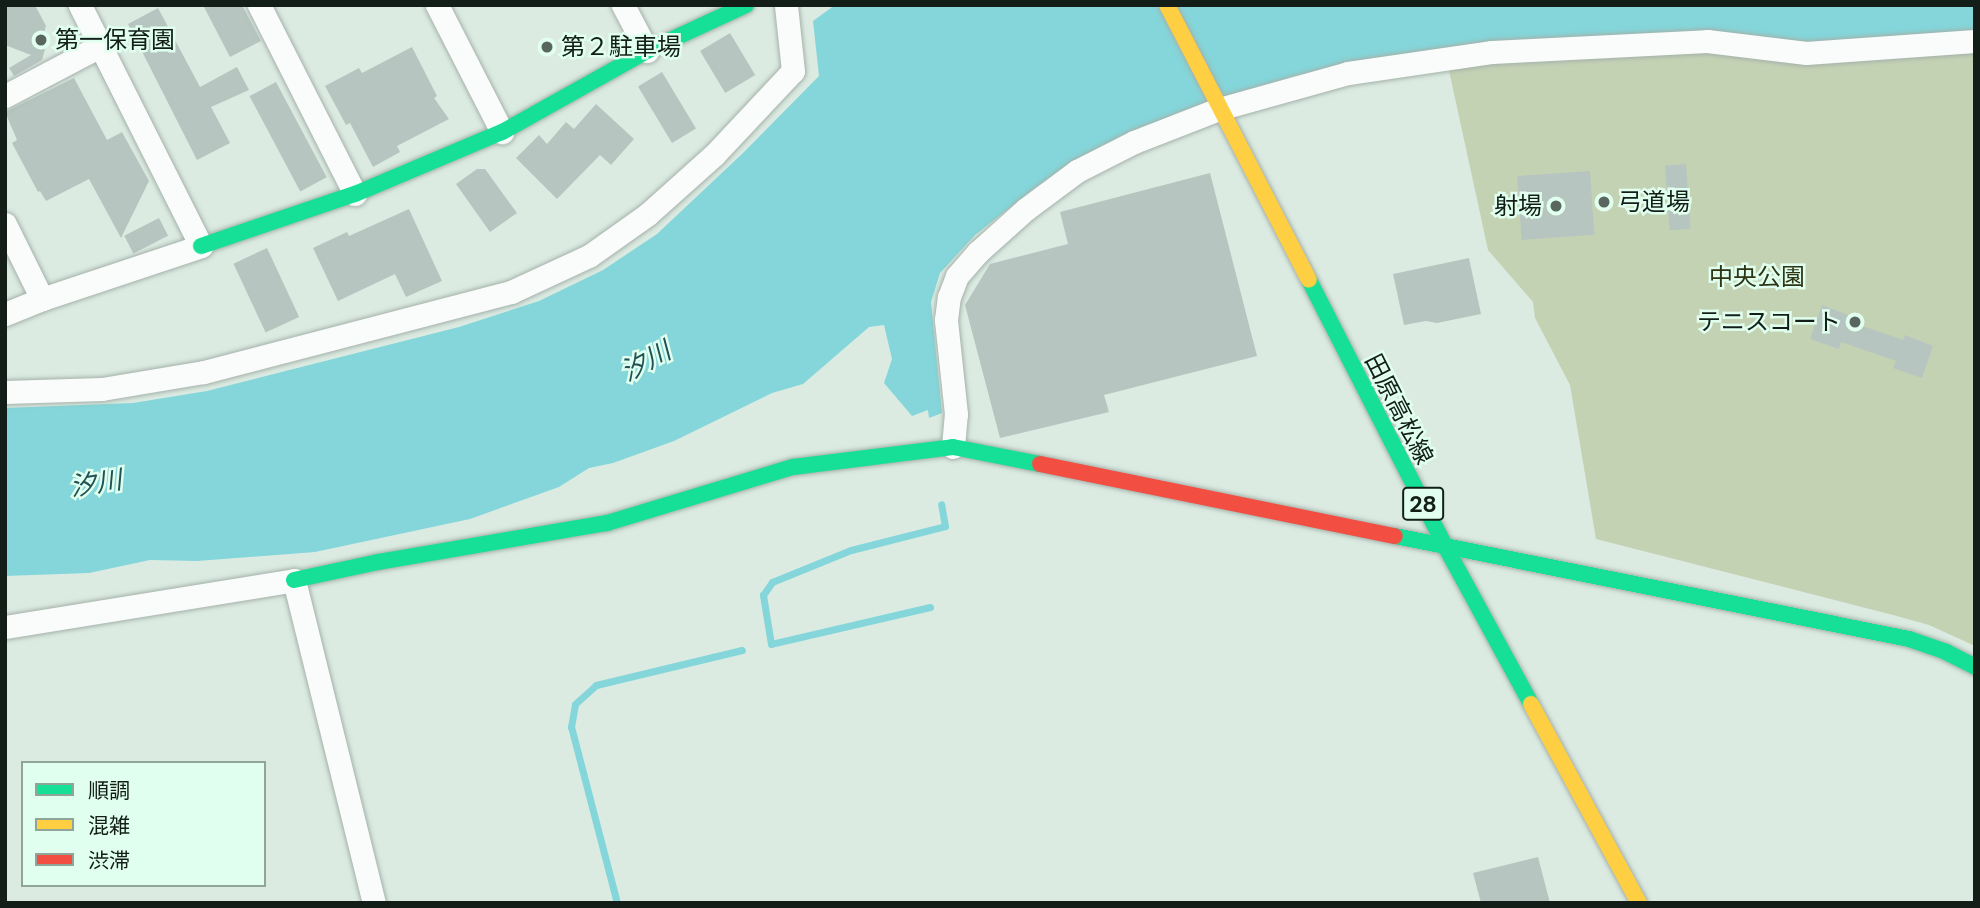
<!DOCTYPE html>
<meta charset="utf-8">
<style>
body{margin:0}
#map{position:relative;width:1980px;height:908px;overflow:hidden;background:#dbebe2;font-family:"DM Sans","Noto Sans JP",sans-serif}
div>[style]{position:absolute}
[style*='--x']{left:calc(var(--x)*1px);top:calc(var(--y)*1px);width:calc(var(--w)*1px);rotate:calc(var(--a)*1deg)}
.green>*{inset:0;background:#c4d2b4}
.water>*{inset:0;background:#84d6da}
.stream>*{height:7px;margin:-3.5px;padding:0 3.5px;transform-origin:3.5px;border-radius:3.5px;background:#84d6da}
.building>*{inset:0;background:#b7c5c0;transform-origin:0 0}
.roads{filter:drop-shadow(0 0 2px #a5b1aa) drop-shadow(0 0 2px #a5b1aa)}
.street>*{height:23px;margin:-11.5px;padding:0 11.5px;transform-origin:11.5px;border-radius:11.5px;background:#fafcfb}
.fast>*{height:16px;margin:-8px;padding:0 8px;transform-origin:8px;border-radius:8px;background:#16e098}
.slow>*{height:16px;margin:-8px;padding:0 8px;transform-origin:8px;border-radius:8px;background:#ffcf43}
.jam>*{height:16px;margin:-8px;padding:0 8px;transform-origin:8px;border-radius:8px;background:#f24e42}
.dots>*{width:19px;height:19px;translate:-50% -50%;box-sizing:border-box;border:4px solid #e1ffee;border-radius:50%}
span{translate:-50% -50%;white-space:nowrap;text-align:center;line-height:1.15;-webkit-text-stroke:5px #e1ffee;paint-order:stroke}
.shield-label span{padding:2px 5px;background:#e1ffee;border:2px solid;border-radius:5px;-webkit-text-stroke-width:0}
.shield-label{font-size:23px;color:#131e19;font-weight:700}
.poi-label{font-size:24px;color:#131e19}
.left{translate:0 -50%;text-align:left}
.right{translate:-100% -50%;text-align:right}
.park-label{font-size:24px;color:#2e3514}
.street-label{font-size:24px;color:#131e19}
.water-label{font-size:26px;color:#205156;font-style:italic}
.frame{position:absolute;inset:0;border:7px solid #131e19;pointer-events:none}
.legend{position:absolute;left:21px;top:761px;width:245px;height:126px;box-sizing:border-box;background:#e1ffee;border:2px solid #8fa599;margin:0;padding:9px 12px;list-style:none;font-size:21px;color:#131e19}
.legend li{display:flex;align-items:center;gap:14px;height:35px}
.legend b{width:35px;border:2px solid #8fa599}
</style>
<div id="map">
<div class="green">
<i style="clip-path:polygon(1975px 49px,1975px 646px,1929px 625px,1893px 615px,1596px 539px,1570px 385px,1535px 318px,1533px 302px,1488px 250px,1448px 66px,1643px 51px)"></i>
</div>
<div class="water">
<i style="clip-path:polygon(835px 5px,1975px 5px,1975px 33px,1329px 69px,1294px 76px,1179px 112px,1093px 151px,1036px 187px,975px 235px,940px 273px,931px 302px,942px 413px,929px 418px,928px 410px,912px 416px,884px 383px,892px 359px,884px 325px,869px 327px,803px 384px,772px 393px,674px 441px,613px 463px,589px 468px,559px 487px,470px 519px,315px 552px,197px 561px,150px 560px,89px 573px,5px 576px,5px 408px,133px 403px,207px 391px,459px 327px,539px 301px,603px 270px,657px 234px,743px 153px,819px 76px,813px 21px)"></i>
</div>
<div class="stream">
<i style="--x:930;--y:607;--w:163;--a:166.9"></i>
<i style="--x:771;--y:644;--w:50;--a:-99.3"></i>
<i style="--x:763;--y:595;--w:16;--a:-55"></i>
<i style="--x:772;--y:582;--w:85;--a:-22.1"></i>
<i style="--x:851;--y:550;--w:97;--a:-14.3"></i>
<i style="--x:945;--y:526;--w:22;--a:-100"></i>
<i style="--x:617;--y:903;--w:182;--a:-104.6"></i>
<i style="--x:571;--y:727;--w:23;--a:-80"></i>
<i style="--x:575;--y:704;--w:28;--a:-42"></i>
<i style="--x:596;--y:685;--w:150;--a:-13.5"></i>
</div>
<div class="building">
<i style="clip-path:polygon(5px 5px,35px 5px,46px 26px,43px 36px,47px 42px,42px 60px,14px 76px,9px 68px,31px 55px,5px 45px)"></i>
<i style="clip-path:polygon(203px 5px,242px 5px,261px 41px,230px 57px)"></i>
<i style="clip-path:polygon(158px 8px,200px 87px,237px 67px,249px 90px,211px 107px,230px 143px,197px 160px,128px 24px)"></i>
<i style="left:730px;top:33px;width:49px;height:35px;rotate:59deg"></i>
<i style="clip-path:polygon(412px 47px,437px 96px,434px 98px,449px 119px,397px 146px,400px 152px,373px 167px,350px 123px,346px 125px,325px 86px,359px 68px,362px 73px)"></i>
<i style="left:662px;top:72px;width:66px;height:28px;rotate:59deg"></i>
<i style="clip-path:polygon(74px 78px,107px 140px,122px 132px,149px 181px,121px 238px,89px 179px,46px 201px,40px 191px,38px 192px,12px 143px,17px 140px,5px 112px)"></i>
<i style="left:276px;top:82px;width:108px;height:30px;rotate:62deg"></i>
<i style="clip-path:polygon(596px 104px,634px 139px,611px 165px,600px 155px,557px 199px,516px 158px,539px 135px,547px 144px,566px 122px,574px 129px)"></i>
<i style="left:1686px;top:164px;width:65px;height:21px;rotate:86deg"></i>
<i style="clip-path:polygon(477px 169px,485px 169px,517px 213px,490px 232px,456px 184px)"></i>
<i style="left:1590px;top:171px;width:64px;height:73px;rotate:86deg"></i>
<i style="clip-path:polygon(1210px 173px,1257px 356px,1104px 395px,1109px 412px,1000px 438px,965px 305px,990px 264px,1068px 244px,1060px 212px)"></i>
<i style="clip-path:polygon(409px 209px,442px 281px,406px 297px,395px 274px,338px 301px,313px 248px,347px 232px,349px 236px)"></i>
<i style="left:159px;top:218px;width:20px;height:39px;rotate:63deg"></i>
<i style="left:267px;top:248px;width:76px;height:37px;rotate:65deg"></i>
<i style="clip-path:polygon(1469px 258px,1481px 314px,1437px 323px,1426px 321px,1404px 325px,1393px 274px)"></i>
<i style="clip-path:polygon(1822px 305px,1851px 316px,1849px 321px,1903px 340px,1905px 335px,1933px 346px,1922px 378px,1893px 368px,1896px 361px,1841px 342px,1839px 349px,1810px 339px)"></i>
<i style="clip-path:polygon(1538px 857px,1550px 903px,1481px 903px,1473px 873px)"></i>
</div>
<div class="roads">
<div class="street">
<i style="--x:259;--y:5;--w:212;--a:63.1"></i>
<i style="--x:437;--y:5;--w:143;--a:62.9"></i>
<i style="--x:623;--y:5;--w:52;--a:62.4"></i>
<i style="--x:5;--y:96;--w:107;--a:-27.8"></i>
<i style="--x:5;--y:224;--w:84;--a:63.7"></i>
<i style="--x:5;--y:314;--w:40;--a:-22"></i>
<i style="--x:42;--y:299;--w:168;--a:-18.4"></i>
<i style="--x:201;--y:246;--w:270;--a:-116.7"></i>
<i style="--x:5;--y:392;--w:97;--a:-1.8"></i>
<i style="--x:102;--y:389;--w:103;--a:-9.5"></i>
<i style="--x:204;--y:372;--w:317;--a:-14.6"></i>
<i style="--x:511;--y:292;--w:86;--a:-24.8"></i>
<i style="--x:589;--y:256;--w:72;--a:-35.4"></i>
<i style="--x:648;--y:214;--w:89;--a:-41.8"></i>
<i style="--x:714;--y:155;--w:115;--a:-46.8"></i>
<i style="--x:793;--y:71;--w:66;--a:-96.1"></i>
<i style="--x:953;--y:447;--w:33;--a:-85"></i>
<i style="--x:956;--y:414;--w:95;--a:-96.1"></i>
<i style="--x:946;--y:320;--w:23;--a:-83"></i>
<i style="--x:949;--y:297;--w:22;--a:-69"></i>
<i style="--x:957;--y:276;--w:32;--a:-49"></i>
<i style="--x:978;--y:252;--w:64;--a:-41.9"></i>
<i style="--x:1026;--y:209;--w:64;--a:-36.7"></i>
<i style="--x:1077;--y:171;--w:64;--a:-27"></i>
<i style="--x:1134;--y:142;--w:91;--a:-21.2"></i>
<i style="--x:1219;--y:109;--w:134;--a:-15.6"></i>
<i style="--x:1348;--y:73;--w:146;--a:-8.3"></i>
<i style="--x:1492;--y:52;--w:215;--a:-2.9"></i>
<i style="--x:1707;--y:41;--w:100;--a:6.9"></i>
<i style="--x:1806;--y:53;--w:169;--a:-4.1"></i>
<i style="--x:5;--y:627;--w:293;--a:-9.2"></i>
<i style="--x:294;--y:580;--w:333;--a:76.1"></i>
</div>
<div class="fast">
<i style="--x:201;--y:246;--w:163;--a:-18.7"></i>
<i style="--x:355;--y:194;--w:160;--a:-22.9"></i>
<i style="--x:502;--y:132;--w:166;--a:-29.2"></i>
<i style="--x:647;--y:51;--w:109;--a:-24.9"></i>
<i style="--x:1309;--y:280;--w:299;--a:62.9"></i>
<i style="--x:1445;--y:546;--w:180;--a:61.4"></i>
<i style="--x:1395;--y:536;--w:524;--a:11.33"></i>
<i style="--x:1909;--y:639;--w:39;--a:19"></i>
<i style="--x:1946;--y:652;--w:33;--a:27"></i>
<i style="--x:294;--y:580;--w:86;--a:-12.1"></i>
<i style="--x:378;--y:562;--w:232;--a:-9.7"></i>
<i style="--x:607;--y:523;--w:194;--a:-16.8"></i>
<i style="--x:793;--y:467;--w:161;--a:-7.1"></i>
<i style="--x:953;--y:447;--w:89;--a:11.1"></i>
</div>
<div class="slow">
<i style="--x:1167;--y:5;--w:309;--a:62.7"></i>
<i style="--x:1531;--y:704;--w:226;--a:61.5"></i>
</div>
<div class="jam">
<i style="--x:1040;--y:464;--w:362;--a:11.5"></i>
</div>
</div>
<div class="dots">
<i style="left:41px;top:40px;background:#59665f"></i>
<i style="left:547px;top:47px;background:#59665f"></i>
<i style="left:1604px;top:202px;background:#59665f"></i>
<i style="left:1556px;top:206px;background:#59665f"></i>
<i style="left:1855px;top:322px;background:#59665f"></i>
</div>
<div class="shield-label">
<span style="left:1423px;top:504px">28</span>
</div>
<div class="poi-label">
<span class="left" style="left:55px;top:40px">第一保育園</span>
<span class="left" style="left:561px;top:47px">第２駐車場</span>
<span class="left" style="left:1618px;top:202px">弓道場</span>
<span class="right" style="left:1542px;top:206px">射場</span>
<span class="right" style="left:1841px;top:322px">テニスコート</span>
</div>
<div class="park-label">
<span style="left:1757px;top:277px">中央公園</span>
</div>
<div class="street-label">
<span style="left:1399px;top:409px;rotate:63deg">田原高松線</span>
</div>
<div class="water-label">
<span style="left:646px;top:362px;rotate:-29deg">汐川</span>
<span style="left:96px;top:484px;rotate:-9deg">汐川</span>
</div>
<div class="frame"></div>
<ul class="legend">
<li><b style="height:9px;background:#16e098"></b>順調</li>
<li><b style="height:9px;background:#ffcf43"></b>混雑</li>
<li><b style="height:9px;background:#f24e42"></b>渋滞</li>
</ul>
</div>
